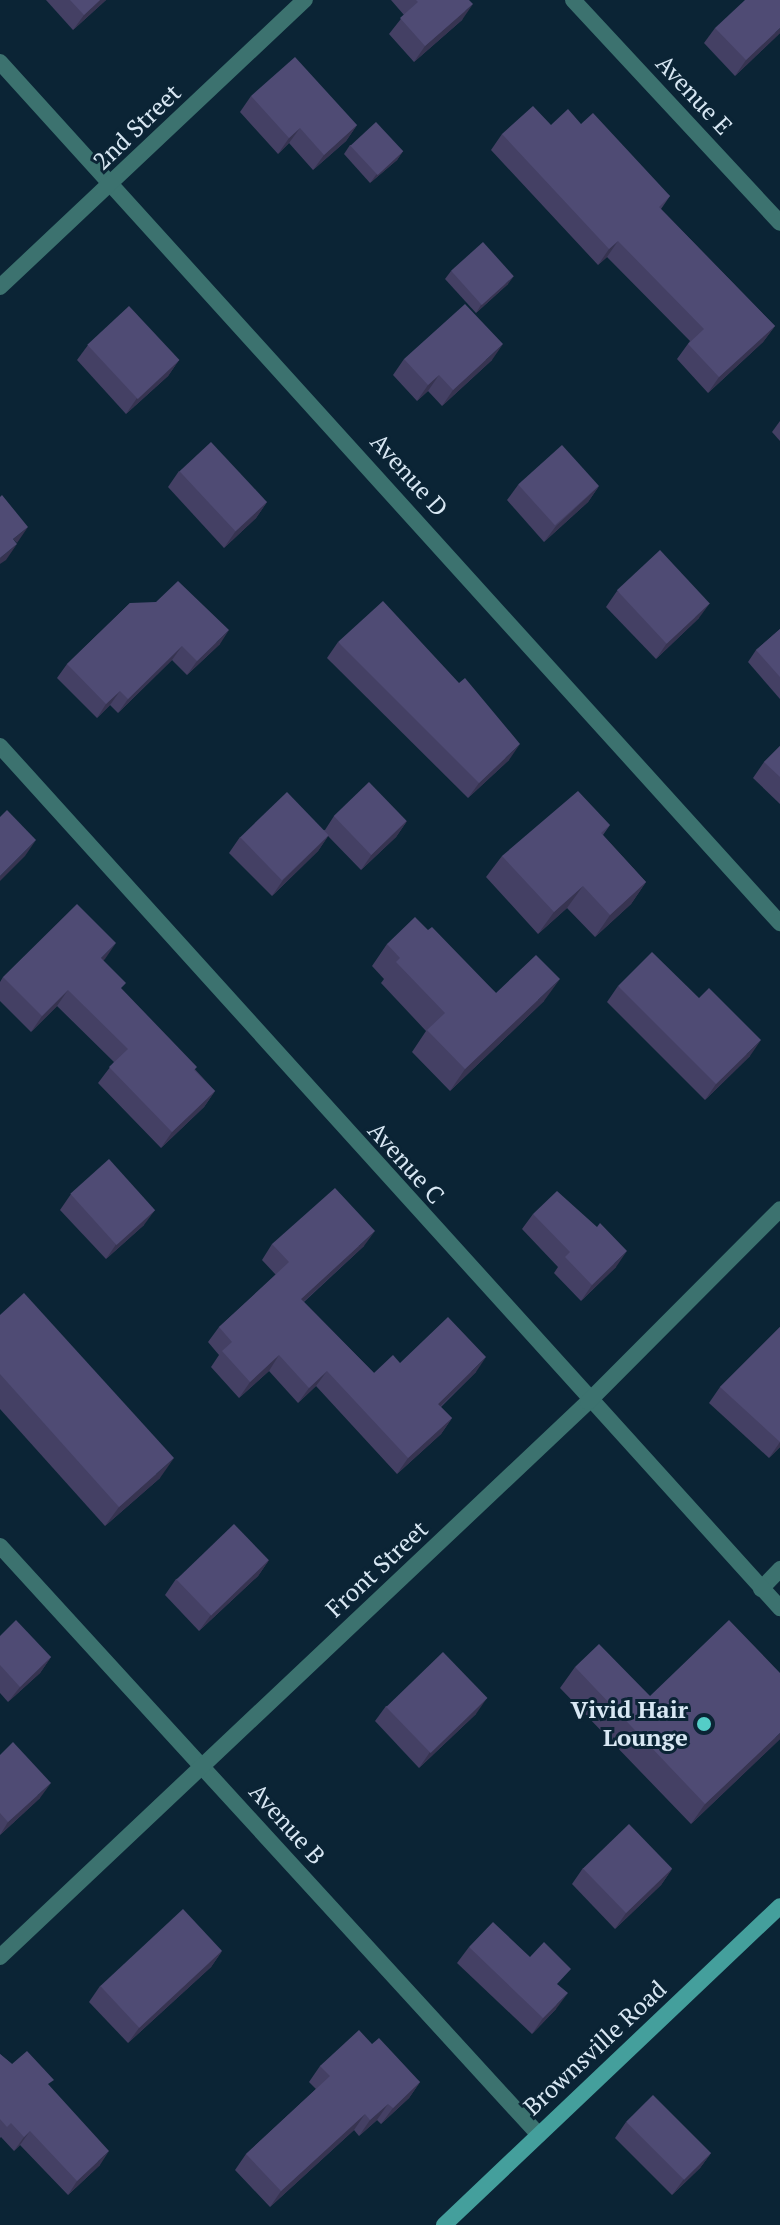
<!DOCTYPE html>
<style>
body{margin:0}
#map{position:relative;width:780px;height:2225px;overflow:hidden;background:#0b2435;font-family:"PT Serif",serif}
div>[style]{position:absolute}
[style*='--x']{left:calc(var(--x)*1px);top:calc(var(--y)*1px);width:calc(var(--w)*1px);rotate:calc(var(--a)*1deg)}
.lane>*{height:16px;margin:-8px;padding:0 8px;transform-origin:8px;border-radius:8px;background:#3c726f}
.street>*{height:16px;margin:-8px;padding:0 8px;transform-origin:8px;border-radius:8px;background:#3c726f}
.secondary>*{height:16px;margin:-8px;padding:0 8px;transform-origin:8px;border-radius:8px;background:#449f9c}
.wall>*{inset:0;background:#444064}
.shaded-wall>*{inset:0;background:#373451}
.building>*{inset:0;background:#4f4b74;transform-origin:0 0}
.dots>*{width:22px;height:22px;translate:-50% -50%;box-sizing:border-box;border:4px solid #0b2435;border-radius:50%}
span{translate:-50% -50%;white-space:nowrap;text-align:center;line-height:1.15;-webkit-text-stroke:6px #0b2435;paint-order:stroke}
.street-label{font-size:24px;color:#d8e7f3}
.poi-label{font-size:24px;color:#d8e7f3;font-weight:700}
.right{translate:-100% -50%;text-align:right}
</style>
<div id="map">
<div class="lane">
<i style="--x:761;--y:1589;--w:28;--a:-46"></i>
</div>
<div class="street">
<i style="--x:573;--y:0;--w:304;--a:47.1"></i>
<i style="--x:0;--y:62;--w:1162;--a:47.83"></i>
<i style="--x:0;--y:287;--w:419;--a:-43.3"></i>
<i style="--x:0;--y:746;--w:1163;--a:47.86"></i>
<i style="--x:0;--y:1546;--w:798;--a:47.54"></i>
<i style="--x:0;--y:1957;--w:809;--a:-43.35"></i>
<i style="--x:588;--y:1402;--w:272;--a:-45.1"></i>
</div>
<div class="secondary">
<i style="--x:444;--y:2225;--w:463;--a:-43.5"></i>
</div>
<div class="wall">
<i style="clip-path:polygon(46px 0,106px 0,73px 30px)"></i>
<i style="clip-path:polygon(391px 0,469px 0,462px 20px,414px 62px,389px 34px,404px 15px)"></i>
<i style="clip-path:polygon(715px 28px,780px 33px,735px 76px,704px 43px)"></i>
<i style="clip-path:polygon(251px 96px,357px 125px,346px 141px,313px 170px,289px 143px,278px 154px,240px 112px)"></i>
<i style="clip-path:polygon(581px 124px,670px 196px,661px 209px,775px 326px,763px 342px,708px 393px,677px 359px,690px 341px,607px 257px,598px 265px,491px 150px,502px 134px,551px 125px)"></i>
<i style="clip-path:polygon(350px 145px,403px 151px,397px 160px,370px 183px,344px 154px)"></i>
<i style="clip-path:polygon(451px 271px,508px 284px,476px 313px,445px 279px)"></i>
<i style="clip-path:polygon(88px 345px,179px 360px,168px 376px,126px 414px,77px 360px)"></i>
<i style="clip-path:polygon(404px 359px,492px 360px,442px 406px,428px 391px,417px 401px,393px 375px)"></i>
<i style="clip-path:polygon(780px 421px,780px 441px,772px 432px)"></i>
<i style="clip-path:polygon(179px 471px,267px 502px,256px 518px,224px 548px,168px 487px)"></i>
<i style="clip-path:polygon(518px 485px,599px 486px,588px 502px,544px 542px,507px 500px)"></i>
<i style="clip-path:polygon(617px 591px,699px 618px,656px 659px,606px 607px)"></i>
<i style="clip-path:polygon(130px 603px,220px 644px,187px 675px,172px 660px,118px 713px,110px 705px,97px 718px,57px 678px,67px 664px)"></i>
<i style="clip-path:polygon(780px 629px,780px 699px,748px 662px,756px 650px)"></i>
<i style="clip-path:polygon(338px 642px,509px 760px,468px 798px,327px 658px)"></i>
<i style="clip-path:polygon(780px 746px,780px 804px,753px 778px,764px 762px)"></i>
<i style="clip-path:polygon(334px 816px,407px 821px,396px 837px,361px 870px,328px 836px,318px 851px,272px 896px,229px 853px,240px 837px,325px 830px)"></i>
<i style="clip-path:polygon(610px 825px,603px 835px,646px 882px,631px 904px,595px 937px,567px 908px,538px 934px,486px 877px,502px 856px)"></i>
<i style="clip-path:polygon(428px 930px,496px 993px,544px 1001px,450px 1091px,412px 1052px,426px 1031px,381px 983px,384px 979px,372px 966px,387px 944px)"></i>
<i style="clip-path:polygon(103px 961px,121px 989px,215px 1091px,204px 1107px,161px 1148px,98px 1083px,114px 1062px,57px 1006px,31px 1032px,0 1001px,0 982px,3px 977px)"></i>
<i style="clip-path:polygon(618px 986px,750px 1056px,705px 1100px,607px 1002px)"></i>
<i style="clip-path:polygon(71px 1194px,144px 1225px,106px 1259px,60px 1210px)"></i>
<i style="clip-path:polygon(533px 1214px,597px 1227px,616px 1267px,581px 1301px,554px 1273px,558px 1267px,522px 1229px)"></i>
<i style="clip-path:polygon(272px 1244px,364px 1246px,304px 1302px,374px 1373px,400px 1363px,476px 1372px,441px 1407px,452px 1418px,441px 1434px,397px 1474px,316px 1386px,298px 1403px,269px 1371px,239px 1398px,211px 1367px,219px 1355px,208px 1342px,219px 1327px,276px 1275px,262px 1260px)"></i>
<i style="clip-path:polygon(0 1315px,160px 1478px,105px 1526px,0 1409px)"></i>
<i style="clip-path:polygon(780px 1327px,780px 1447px,769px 1458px,709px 1403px,720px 1387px)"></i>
<i style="clip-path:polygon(269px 1560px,258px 1576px,199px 1631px,165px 1595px,176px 1579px)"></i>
<i style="clip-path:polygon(0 1636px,51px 1657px,40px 1673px,8px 1702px,0 1693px)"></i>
<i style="clip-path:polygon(575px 1667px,650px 1696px,780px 1739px,691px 1824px,560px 1688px)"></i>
<i style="clip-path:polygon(386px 1706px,476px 1714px,419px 1768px,375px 1721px)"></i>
<i style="clip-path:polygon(0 1755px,40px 1798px,0 1835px)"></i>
<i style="clip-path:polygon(583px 1868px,672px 1869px,661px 1885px,615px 1929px,572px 1884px)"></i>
<i style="clip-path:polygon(469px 1947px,559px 1986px,556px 2009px,532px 2034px,457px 1963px)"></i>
<i style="clip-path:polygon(222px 1951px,211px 1967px,128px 2043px,89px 2002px,100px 1986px)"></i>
<i style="clip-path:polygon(372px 2044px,420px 2082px,409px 2098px,381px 2124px,377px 2120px,359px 2136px,354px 2130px,270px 2207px,235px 2170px,246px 2154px,316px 2089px,309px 2082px,320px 2066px)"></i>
<i style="clip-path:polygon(0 2054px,12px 2064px,49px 2086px,100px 2165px,68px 2195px,20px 2145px,14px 2151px,1px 2137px,0 2138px)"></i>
<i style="clip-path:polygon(626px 2122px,711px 2153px,700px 2168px,672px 2195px,615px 2138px)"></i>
</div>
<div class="shaded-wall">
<i style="clip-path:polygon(100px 0,106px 0,73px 30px,84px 15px)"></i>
<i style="clip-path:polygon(473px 4px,462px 20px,414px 62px,425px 46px)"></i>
<i style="clip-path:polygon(780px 28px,780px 33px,735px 76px,746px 60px)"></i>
<i style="clip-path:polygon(357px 125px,346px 141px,313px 170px,324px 155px)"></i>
<i style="clip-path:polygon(300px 128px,289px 143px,278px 154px,289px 138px)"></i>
<i style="clip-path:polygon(403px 151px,397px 160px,370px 183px,376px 175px)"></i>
<i style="clip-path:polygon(618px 241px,607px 257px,598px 265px,609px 249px)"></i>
<i style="clip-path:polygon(514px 276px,508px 284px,476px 313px,481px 305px)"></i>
<i style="clip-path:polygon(775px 326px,763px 342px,708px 393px,719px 377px)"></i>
<i style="clip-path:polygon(503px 344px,492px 360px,442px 406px,453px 390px)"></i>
<i style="clip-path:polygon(179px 360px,168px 376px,126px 414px,137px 398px)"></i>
<i style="clip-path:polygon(439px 375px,428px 391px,417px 401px,428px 385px)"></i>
<i style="clip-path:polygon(599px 486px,588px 502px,544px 542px,556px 526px)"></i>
<i style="clip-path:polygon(267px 502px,256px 518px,224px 548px,235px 532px)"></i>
<i style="clip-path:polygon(28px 527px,17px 543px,13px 539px)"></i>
<i style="clip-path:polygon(17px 544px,6px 560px,0 564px,0 558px)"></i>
<i style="clip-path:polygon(710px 603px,699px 618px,656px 659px,667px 643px)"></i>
<i style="clip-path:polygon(229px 630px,220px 644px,187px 675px,197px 661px)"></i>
<i style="clip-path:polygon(182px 646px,172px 660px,118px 713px,128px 699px)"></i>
<i style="clip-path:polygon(120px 691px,110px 705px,97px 718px,106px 704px)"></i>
<i style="clip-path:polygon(520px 744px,509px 760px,468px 798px,479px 783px)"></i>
<i style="clip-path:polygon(407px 821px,396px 837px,361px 870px,372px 854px)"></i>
<i style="clip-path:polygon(329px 835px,318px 851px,272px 896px,283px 880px)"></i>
<i style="clip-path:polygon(36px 840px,25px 856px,0 881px,0 876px)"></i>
<i style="clip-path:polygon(646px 882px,631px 904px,595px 937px,610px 915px)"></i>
<i style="clip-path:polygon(583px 886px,567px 908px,538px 934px,554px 912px)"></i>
<i style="clip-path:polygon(116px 943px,105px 959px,90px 974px,101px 958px)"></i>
<i style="clip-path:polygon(560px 979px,544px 1001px,450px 1091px,465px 1069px)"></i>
<i style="clip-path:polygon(68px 990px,57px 1006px,31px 1032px,42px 1016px)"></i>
<i style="clip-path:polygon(761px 1040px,750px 1056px,705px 1100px,716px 1084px)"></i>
<i style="clip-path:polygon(215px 1091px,204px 1107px,161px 1148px,172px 1132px)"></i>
<i style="clip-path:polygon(155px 1210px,144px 1225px,106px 1259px,117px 1243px)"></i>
<i style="clip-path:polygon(375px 1231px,364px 1246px,290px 1314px,301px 1299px)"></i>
<i style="clip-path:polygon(627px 1251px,616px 1267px,581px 1301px,592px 1285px)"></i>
<i style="clip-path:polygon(279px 1355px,269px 1371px,239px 1398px,250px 1382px)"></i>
<i style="clip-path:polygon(486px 1357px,476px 1372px,427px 1419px,438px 1404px)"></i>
<i style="clip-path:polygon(327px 1371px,316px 1386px,298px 1403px,309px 1388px)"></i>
<i style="clip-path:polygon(452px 1418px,441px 1434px,397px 1474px,408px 1458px)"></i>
<i style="clip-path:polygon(780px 1442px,780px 1447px,769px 1458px)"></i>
<i style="clip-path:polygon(174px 1458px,160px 1478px,105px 1526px,119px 1507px)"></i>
<i style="clip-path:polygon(269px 1560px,258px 1576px,199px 1631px,210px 1616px)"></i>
<i style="clip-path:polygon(51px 1657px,40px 1673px,8px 1702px,20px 1687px)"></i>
<i style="clip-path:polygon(487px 1698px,476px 1714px,419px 1768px,430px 1752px)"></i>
<i style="clip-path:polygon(780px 1733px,780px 1739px,691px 1824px,705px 1804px)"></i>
<i style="clip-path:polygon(51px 1783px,40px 1798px,0 1835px,8px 1822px)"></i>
<i style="clip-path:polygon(672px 1869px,661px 1885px,615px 1929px,626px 1913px)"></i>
<i style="clip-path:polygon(222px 1951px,211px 1967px,128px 2043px,139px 2028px)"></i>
<i style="clip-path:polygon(568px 1993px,556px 2009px,532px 2034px,543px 2018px)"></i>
<i style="clip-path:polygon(420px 2082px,409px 2098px,381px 2124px,393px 2108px)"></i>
<i style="clip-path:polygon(388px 2104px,377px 2120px,359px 2136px,370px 2120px)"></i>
<i style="clip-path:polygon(365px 2114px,354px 2130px,270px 2207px,281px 2191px)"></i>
<i style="clip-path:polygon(30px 2131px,20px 2145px,14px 2151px,24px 2137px)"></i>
<i style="clip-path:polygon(109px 2151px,100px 2165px,68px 2195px,77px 2181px)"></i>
<i style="clip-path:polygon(711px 2153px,700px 2168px,672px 2195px,684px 2179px)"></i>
</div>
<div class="building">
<i style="clip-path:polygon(70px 0,100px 0,84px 15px)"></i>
<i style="clip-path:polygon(416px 0,469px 0,473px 4px,425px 46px,400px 18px,418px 2px)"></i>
<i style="clip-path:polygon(745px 0,780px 0,780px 28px,746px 60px,715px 28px)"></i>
<i style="clip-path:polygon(295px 57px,357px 125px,324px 155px,300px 128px,289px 138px,251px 96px)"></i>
<i style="clip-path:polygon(533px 106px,551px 125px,568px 109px,581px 124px,593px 113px,670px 196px,659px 207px,775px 326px,719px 377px,688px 344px,704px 329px,618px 241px,609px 249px,502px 134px)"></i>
<i style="left:376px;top:122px;width:40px;height:35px;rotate:47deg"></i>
<i style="left:483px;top:242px;width:46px;height:43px;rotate:48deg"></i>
<i style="clip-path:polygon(465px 304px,503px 344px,453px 390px,439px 375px,428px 385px,404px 359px)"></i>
<i style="left:129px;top:306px;width:74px;height:57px;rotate:47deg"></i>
<i style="left:211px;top:442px;width:82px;height:43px;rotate:47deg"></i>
<i style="left:562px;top:445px;width:55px;height:59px;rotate:48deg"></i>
<i style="clip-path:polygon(2px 495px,28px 527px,13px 539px,17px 544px,0 558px,0 497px)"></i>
<i style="left:660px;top:550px;width:73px;height:59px;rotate:47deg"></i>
<i style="clip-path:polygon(178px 581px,229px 630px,197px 661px,182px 646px,128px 699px,120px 691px,106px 704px,67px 664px,130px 603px,156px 602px)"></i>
<i style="clip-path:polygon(383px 601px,459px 683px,465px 678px,520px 744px,479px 783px,338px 642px)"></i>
<i style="clip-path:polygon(780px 629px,780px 677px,756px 650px)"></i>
<i style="clip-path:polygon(780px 746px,780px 777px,764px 762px)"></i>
<i style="left:369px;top:782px;width:54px;height:49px;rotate:46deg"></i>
<i style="clip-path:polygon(578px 791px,610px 825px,601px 833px,646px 882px,610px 915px,583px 886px,554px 912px,502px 856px)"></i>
<i style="left:287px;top:792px;width:60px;height:65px;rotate:46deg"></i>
<i style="clip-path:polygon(7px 810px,36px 840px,0 876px,0 817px)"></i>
<i style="clip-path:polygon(77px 904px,116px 943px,101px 958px,126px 983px,121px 988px,197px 1067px,194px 1070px,215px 1091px,172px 1132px,109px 1067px,128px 1049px,68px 990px,42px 1016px,3px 977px)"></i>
<i style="clip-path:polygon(415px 917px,428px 930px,432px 927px,496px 993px,536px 955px,560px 979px,465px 1069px,427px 1030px,445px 1013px,396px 962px,400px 958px,387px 944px)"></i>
<i style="clip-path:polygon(652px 952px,699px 998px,709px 988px,761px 1040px,716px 1084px,618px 986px)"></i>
<i style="left:109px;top:1159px;width:69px;height:52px;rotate:48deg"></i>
<i style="clip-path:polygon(335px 1188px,375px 1231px,301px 1299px,374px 1373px,393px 1355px,400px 1363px,448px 1317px,486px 1357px,438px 1404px,452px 1418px,408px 1458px,327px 1371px,309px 1388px,279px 1355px,250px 1382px,222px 1351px,232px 1342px,219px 1327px,289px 1262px,272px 1244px)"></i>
<i style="clip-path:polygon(557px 1191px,597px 1227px,600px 1223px,627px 1251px,592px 1285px,565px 1257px,570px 1252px,533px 1214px)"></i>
<i style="clip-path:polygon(24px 1293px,174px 1458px,119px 1507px,0 1374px,0 1315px)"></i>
<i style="clip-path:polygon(780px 1327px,780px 1442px,720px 1387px)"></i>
<i style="left:234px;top:1524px;width:50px;height:80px;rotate:46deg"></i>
<i style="clip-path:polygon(16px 1620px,51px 1657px,20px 1687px,0 1665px,0 1636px)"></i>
<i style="clip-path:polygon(729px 1620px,780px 1673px,780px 1733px,705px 1804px,575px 1667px,599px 1644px,650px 1696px)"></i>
<i style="left:443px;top:1652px;width:64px;height:79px;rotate:46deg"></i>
<i style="clip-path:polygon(13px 1742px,51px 1783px,8px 1822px,0 1813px,0 1755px)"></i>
<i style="left:629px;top:1824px;width:62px;height:64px;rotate:46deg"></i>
<i style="left:183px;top:1909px;width:57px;height:113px;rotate:47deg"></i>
<i style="clip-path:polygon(493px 1922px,530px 1957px,544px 1942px,571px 1969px,557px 1984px,568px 1993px,543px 2018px,469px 1947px)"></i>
<i style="clip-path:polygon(359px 2030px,372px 2044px,379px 2038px,420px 2082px,393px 2108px,388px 2104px,370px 2120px,365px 2114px,281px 2191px,246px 2154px,330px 2076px,320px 2066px)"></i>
<i style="clip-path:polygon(27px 2051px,54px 2080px,48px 2084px,109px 2151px,77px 2181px,30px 2131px,24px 2137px,11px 2123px,7px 2127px,0 2119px,0 2054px,12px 2064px)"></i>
<i style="left:653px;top:2095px;width:82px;height:38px;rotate:45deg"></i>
</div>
<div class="dots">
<i style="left:704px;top:1724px;background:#54cdc7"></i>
</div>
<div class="street-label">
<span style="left:694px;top:95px;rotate:47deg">Avenue E</span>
<span style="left:137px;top:127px;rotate:-44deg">2nd Street</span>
<span style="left:409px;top:475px;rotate:48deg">Avenue D</span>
<span style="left:406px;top:1163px;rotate:48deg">Avenue C</span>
<span style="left:377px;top:1569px;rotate:-43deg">Front Street</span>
<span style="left:287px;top:1824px;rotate:48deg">Avenue B</span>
<span style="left:595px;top:2048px;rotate:-43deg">Brownsville Road</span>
</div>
<div class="poi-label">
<span class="right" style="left:688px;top:1724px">Vivid Hair<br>Lounge</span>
</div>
</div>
